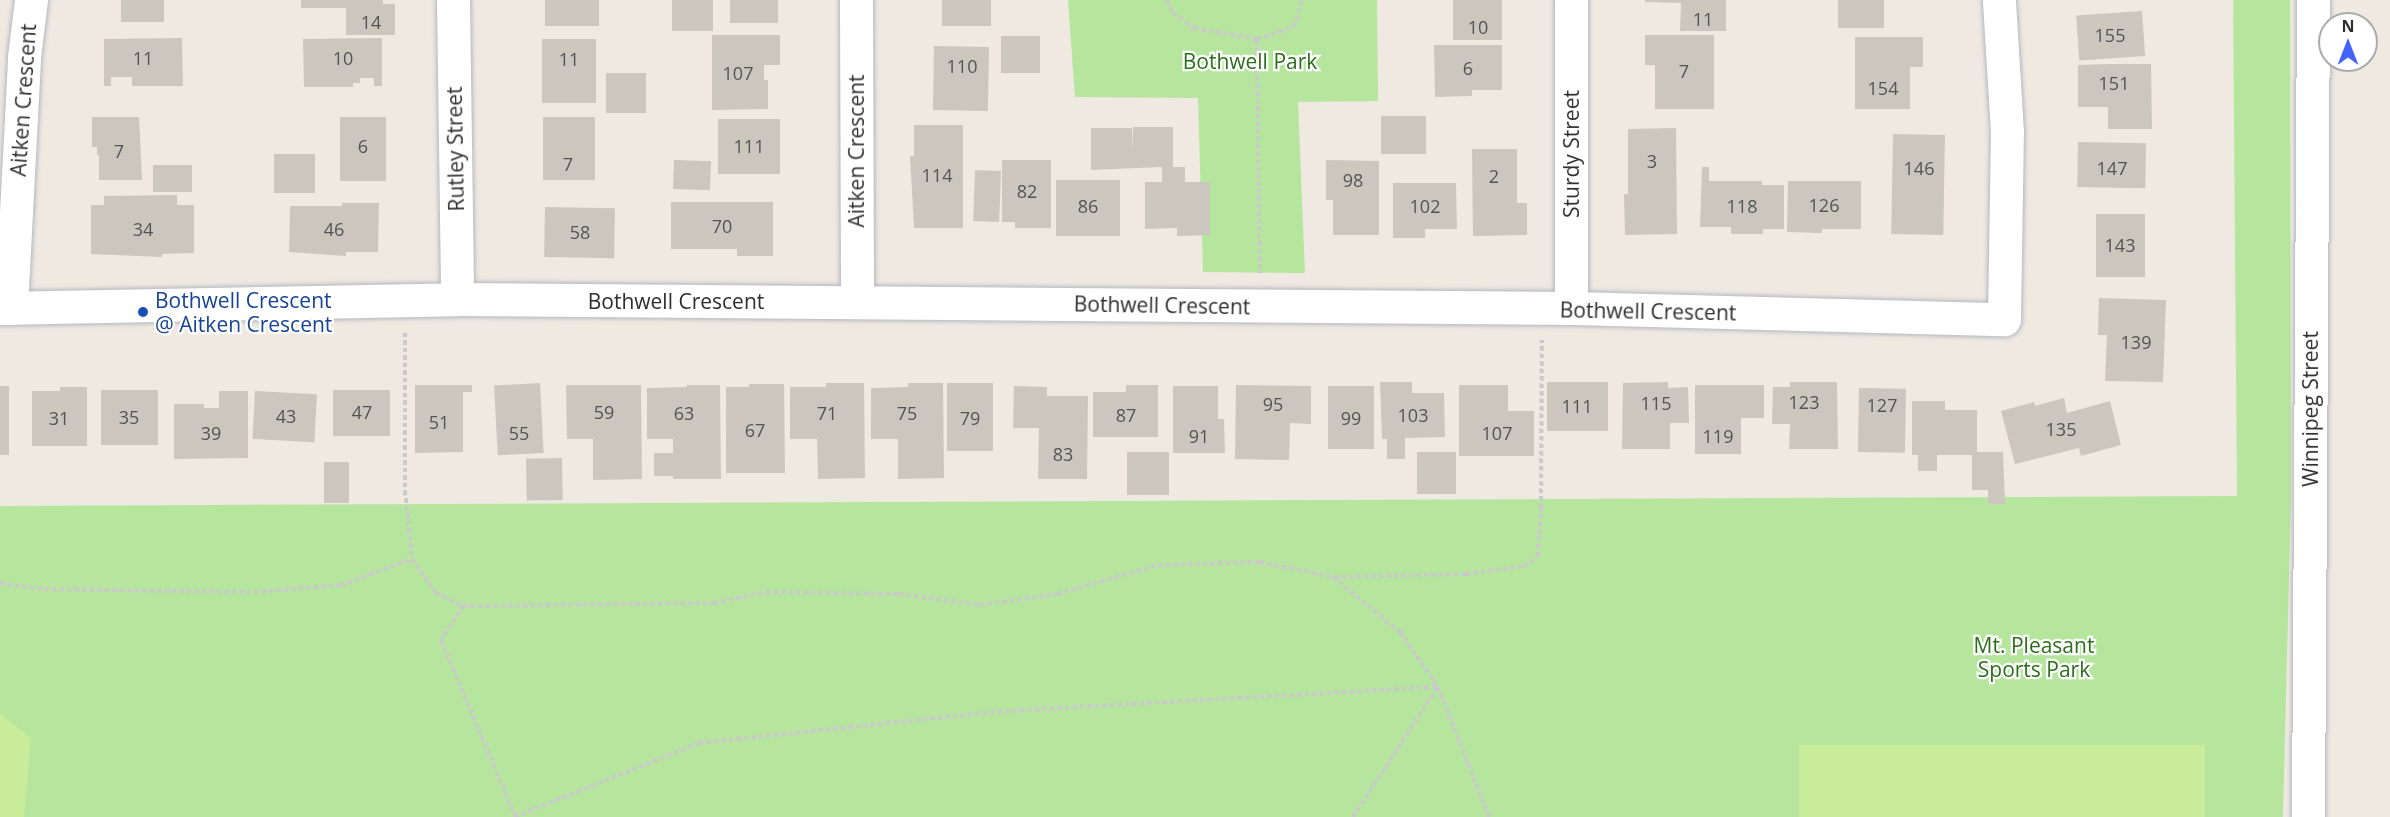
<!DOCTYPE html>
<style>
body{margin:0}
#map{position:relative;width:2390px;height:817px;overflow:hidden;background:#efe9e1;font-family:"Open Sans",sans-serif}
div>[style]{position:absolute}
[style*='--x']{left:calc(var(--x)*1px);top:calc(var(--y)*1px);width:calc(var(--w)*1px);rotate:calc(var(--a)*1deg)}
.green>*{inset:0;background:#b6e59e}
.pitch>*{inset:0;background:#c9ec9a;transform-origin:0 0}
.building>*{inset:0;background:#cbc7bf;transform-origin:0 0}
.path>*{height:4px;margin-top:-2px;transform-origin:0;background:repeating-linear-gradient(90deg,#c9c9c9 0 4.5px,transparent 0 7.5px)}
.roads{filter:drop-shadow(0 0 2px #b4b7c1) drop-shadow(0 0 2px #b4b7c1)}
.street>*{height:33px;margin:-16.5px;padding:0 16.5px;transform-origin:16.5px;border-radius:16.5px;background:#fff}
.secondary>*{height:33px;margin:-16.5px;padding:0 16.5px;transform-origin:16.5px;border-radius:16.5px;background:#fff}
.dots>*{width:16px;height:16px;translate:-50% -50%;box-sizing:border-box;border:3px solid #fff;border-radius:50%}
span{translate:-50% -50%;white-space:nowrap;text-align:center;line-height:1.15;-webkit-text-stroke:4.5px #fff;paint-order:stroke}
.number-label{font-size:18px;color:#555452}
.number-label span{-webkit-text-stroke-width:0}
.park-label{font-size:21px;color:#2c6e1b}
.street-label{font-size:21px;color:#2e2e2e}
.transit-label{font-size:21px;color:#164399}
.left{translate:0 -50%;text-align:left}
.north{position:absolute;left:2318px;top:12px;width:60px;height:60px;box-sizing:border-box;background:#fff;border:2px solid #ababab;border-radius:50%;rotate:0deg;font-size:16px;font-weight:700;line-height:24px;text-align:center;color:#2e2e2e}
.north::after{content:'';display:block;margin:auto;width:21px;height:27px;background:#4264fb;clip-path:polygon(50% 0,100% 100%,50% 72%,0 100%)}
</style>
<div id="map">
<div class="green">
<i style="clip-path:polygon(1068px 0,1377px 0,1378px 101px,1298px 102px,1305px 273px,1203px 272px,1198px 98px,1075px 97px)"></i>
<i style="clip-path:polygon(2233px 0,2290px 0,2291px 495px,2283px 817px,0 817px,0 506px,2237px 496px)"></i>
</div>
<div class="pitch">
<i style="clip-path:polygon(0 714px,31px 738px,24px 817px,0 817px)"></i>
<i style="left:1799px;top:745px;width:406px;height:72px"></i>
</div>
<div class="building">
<i style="left:121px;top:0;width:43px;height:22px"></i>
<i style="clip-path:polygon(301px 0,383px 0,383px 4px,395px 4px,395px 35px,346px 35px,346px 8px,301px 8px)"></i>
<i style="left:545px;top:0;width:54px;height:26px"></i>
<i style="left:672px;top:0;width:41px;height:31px"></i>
<i style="left:730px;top:0;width:48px;height:23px"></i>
<i style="left:942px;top:0;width:49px;height:26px"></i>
<i style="left:1453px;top:0;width:49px;height:40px"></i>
<i style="clip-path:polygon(1645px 0,1726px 0,1726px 31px,1680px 31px,1681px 3px,1645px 2px)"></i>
<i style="left:1838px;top:0;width:46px;height:28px"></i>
<i style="left:2142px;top:11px;width:45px;height:66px;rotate:86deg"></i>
<i style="clip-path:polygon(712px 35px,780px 35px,780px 65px,764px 65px,764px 80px,768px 80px,768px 109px,712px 110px)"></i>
<i style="clip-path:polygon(1645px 35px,1714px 35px,1714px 109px,1655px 109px,1655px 65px,1645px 65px)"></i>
<i style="left:1001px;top:36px;width:39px;height:37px"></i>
<i style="clip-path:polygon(1855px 37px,1923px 37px,1923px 67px,1910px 67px,1910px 109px,1855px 109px)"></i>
<i style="clip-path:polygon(182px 38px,183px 86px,132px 86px,132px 77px,111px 77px,111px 86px,104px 86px,104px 39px)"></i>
<i style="clip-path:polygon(382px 38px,382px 86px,374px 86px,374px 78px,360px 78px,360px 83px,353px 83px,353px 87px,304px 87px,303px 39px)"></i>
<i style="left:542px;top:39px;width:54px;height:64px"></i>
<i style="clip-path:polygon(1434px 45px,1502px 45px,1502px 90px,1472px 90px,1472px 96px,1435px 97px)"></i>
<i style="left:934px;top:46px;width:55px;height:64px;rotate:1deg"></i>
<i style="clip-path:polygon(2112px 64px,2151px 64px,2152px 129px,2108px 129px,2108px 107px,2078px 107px,2078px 65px)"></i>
<i style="left:606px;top:73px;width:40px;height:40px"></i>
<i style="left:1381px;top:116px;width:45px;height:38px"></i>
<i style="clip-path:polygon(92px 117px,139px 117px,142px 180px,99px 180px,99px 155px,97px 155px,97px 147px,92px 147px)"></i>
<i style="left:340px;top:117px;width:46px;height:64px"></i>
<i style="left:543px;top:117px;width:52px;height:63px"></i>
<i style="left:718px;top:119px;width:62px;height:55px"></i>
<i style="clip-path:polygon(914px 125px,963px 125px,963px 228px,914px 228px,910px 156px,914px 156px)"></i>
<i style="clip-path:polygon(1133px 127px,1173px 127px,1173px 167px,1185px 167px,1185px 182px,1210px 182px,1210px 235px,1177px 236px,1177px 228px,1145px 229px,1145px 182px,1162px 182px,1162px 167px,1091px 170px,1091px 128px,1132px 128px,1133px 155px)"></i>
<i style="clip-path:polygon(1676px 128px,1677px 234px,1625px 235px,1624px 194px,1628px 194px,1628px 129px)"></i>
<i style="left:1893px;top:134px;width:52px;height:100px;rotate:1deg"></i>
<i style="left:2078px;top:142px;width:68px;height:45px;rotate:1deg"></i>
<i style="clip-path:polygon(1472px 149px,1517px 149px,1517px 203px,1527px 203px,1527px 235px,1473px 236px)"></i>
<i style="left:274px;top:154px;width:41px;height:39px"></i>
<i style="left:674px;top:160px;width:37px;height:29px;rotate:2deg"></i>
<i style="clip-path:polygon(1002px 160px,1051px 160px,1051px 228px,1015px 228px,1015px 222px,1002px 222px)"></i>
<i style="clip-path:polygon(1326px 160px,1379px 161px,1379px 235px,1333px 235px,1333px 200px,1326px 200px)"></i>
<i style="left:153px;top:165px;width:39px;height:27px"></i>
<i style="clip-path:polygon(1702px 167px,1709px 167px,1709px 181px,1762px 181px,1762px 185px,1784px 185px,1784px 229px,1763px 229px,1763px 234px,1731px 234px,1731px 227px,1700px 227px)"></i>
<i style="left:975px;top:170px;width:26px;height:51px;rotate:2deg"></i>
<i style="left:1056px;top:180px;width:64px;height:56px"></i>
<i style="clip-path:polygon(1788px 181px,1861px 181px,1861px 229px,1822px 229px,1822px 233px,1787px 232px)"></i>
<i style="clip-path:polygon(1393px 183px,1456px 183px,1457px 229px,1425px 229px,1425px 238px,1393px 238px)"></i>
<i style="clip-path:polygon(177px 195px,177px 205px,194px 205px,194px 253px,162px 254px,162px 257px,91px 254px,91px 205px,104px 205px,104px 196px)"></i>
<i style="clip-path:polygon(671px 202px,773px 202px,773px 256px,737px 256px,737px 249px,671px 249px)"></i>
<i style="clip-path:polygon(342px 203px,379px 203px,378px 252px,346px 252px,346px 256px,289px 252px,290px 206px,342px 206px)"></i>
<i style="left:545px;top:207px;width:70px;height:50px;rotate:1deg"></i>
<i style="left:2096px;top:214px;width:49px;height:63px"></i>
<i style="clip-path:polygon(2099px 298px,2166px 300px,2163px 382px,2105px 381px,2107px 335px,2098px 335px)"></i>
<i style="clip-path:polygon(1380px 382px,1412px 382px,1412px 393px,1444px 393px,1445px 437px,1405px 438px,1405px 459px,1387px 459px,1387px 439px,1382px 439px)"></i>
<i style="left:1547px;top:382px;width:61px;height:49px"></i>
<i style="clip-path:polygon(1668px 382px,1668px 388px,1688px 387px,1689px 423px,1670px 423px,1670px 449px,1622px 449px,1623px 383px)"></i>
<i style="clip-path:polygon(1790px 382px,1837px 382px,1838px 449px,1789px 449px,1790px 424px,1772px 424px,1773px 387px,1790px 387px)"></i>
<i style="left:540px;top:383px;width:70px;height:46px;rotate:87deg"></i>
<i style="clip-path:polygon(826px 383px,864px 383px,865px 478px,818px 479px,817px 439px,790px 439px,790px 387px,826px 387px)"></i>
<i style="clip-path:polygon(908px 383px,943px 383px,944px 478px,898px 479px,898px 439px,871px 439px,871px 388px,908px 387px)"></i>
<i style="left:993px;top:383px;width:68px;height:46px;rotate:90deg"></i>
<i style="clip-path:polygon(749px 384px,784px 384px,785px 473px,726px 473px,726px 387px,749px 387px)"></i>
<i style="clip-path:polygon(415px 385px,472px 385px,472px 392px,463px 392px,463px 452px,415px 453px)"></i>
<i style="clip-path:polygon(566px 385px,641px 385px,642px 479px,593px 480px,593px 439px,567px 439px)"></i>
<i style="clip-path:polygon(687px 385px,720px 385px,721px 479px,673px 479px,673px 476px,654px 476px,654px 453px,673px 453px,673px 439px,647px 439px,647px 388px,687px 387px)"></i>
<i style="clip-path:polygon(1126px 385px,1158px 385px,1158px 437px,1093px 437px,1093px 392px,1126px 392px)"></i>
<i style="clip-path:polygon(1236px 385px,1311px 386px,1311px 424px,1290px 423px,1289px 460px,1235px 459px)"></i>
<i style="clip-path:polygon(1459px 385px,1508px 385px,1508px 411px,1534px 411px,1534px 456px,1459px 456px)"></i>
<i style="clip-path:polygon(1695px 385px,1764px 385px,1764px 418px,1741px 418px,1741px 454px,1695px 454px)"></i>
<i style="left:0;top:386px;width:9px;height:69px"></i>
<i style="clip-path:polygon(1014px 386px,1047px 387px,1047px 396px,1088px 396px,1087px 479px,1038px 479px,1039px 428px,1013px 428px)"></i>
<i style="clip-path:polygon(1173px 386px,1218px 386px,1218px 419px,1224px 419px,1225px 453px,1173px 453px)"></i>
<i style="left:1328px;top:386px;width:46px;height:63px"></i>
<i style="clip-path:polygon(60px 387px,87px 387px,87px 446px,32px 446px,32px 391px,60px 391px)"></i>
<i style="left:1859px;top:388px;width:47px;height:64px;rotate:1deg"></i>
<i style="left:101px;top:390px;width:57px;height:55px"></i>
<i style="left:333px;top:390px;width:57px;height:46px"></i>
<i style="clip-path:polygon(219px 391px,248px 391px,248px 458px,174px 459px,174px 404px,204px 404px,204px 408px,219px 408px)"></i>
<i style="left:255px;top:391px;width:62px;height:48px;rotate:3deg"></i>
<i style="clip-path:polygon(2064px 398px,2067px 413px,2110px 401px,2121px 445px,2081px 456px,2079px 448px,2015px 464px,2001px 411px,2034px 402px,2035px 406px)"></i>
<i style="clip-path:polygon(1912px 401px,1945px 401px,1945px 410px,1977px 410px,1977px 452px,2003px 452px,2005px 504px,1988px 504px,1988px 490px,1972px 490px,1972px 455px,1937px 455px,1937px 471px,1918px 471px,1918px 455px,1912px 455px)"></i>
<i style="left:1127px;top:452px;width:42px;height:43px"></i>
<i style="left:1417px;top:452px;width:39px;height:42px"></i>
<i style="left:562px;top:458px;width:42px;height:36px;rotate:89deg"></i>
<i style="left:324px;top:462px;width:25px;height:41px"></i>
</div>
<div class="path">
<i style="--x:1167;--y:0;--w:14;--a:65"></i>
<i style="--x:1173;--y:13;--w:26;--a:36"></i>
<i style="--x:1194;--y:28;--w:64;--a:9.9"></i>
<i style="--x:1257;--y:39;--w:39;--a:-18"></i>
<i style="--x:1294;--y:27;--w:28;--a:-73"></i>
<i style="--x:1257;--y:39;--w:234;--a:89.3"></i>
<i style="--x:405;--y:333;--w:158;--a:90"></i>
<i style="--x:405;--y:491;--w:68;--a:84.1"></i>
<i style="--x:412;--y:559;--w:42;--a:54.8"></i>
<i style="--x:436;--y:593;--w:30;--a:26"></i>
<i style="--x:463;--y:606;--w:251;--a:-0.7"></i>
<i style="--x:714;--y:603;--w:53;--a:-11.9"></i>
<i style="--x:766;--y:592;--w:133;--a:0.9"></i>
<i style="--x:899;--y:594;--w:82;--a:7.7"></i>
<i style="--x:980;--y:605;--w:78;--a:-8.1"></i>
<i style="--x:1057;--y:594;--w:105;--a:-16"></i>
<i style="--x:1158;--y:565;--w:102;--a:-1.7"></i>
<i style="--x:1260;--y:562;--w:75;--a:11.6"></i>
<i style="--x:1333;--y:577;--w:87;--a:39.4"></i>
<i style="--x:1400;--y:632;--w:67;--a:55.4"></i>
<i style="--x:1438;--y:687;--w:140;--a:68.6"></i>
<i style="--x:1334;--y:577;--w:132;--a:-1.3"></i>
<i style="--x:1466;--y:574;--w:59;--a:-7.9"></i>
<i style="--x:1524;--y:566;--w:17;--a:-36"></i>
<i style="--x:1538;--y:556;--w:48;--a:-86.4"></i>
<i style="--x:1541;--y:508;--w:168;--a:-89.7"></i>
<i style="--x:0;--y:583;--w:37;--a:9"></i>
<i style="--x:37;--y:589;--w:217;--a:0.8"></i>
<i style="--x:254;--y:592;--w:87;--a:-4.6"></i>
<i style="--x:341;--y:585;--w:76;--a:-20.1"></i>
<i style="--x:463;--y:606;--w:40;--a:122.9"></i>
<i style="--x:441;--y:640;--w:191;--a:67.2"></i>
<i style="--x:514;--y:817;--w:199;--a:-21.8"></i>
<i style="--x:699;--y:743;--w:308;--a:-6"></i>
<i style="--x:1005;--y:711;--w:433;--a:-3.2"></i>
<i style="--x:1353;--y:817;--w:154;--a:-56.9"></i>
</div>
<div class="roads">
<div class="street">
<i style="--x:453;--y:0;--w:299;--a:89.2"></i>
<i style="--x:856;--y:0;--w:302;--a:89.8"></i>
<i style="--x:1571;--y:0;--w:308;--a:90"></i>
<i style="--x:0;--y:308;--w:457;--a:-1.1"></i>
<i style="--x:457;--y:299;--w:1114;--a:0.46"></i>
<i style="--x:1571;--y:308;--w:433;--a:1.5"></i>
<i style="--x:2004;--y:319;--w:187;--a:-89.1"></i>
<i style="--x:2007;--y:132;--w:132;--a:-93.5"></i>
<i style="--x:11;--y:308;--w:251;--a:-87"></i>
<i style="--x:24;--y:57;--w:57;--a:-83"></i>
</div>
<div class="secondary">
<i style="--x:2308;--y:817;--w:817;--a:-89.65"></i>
</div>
</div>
<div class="dots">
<i style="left:143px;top:312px;background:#1a4fb4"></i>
</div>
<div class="number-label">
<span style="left:1703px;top:19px">11</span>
<span style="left:371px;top:22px">14</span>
<span style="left:1478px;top:27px">10</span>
<span style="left:2110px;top:35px">155</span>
<span style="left:143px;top:58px">11</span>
<span style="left:343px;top:58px">10</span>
<span style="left:569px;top:59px">11</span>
<span style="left:962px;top:66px">110</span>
<span style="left:1468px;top:68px">6</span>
<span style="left:1684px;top:71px">7</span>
<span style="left:738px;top:73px">107</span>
<span style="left:2114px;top:83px">151</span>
<span style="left:1883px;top:88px">154</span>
<span style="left:363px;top:146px">6</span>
<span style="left:749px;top:146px">111</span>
<span style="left:119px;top:151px">7</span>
<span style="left:1652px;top:161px">3</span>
<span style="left:568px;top:164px">7</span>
<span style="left:1919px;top:168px">146</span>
<span style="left:2112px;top:168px">147</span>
<span style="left:937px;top:175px">114</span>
<span style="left:1494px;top:176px">2</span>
<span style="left:1353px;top:180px">98</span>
<span style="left:1027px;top:191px">82</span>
<span style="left:1824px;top:205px">126</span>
<span style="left:1088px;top:206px">86</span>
<span style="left:1425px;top:206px">102</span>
<span style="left:1742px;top:206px">118</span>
<span style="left:722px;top:226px">70</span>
<span style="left:143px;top:229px">34</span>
<span style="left:334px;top:229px">46</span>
<span style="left:580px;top:232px">58</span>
<span style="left:2120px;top:245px">143</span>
<span style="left:2136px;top:342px">139</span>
<span style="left:1804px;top:402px">123</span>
<span style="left:1656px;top:403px">115</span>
<span style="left:1273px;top:404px">95</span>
<span style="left:1882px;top:405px">127</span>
<span style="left:1577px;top:406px">111</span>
<span style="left:362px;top:412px">47</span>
<span style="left:604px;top:412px">59</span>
<span style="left:684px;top:413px">63</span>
<span style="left:827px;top:413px">71</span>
<span style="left:907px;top:413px">75</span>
<span style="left:1126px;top:415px">87</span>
<span style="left:1413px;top:415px">103</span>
<span style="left:286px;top:416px">43</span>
<span style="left:129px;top:417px">35</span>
<span style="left:59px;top:418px">31</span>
<span style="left:970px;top:418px">79</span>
<span style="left:1351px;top:418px">99</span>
<span style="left:439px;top:422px">51</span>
<span style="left:2061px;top:429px">135</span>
<span style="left:755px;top:430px">67</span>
<span style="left:211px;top:433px">39</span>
<span style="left:519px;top:433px">55</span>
<span style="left:1497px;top:433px">107</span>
<span style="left:1199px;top:436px">91</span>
<span style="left:1718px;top:436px">119</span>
<span style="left:1063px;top:454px">83</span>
</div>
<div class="park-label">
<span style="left:1250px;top:61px">Bothwell Park</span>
<span style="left:2034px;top:657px">Mt. Pleasant<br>Sports Park</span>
</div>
<div class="street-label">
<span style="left:23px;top:100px;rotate:-86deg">Aitken Crescent</span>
<span style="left:455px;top:149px;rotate:-91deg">Rutley Street</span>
<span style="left:856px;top:151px;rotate:-90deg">Aitken Crescent</span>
<span style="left:1571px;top:154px;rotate:-90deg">Sturdy Street</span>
<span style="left:676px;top:301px">Bothwell Crescent</span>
<span style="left:1162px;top:305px;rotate:1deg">Bothwell Crescent</span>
<span style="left:1648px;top:311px;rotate:1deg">Bothwell Crescent</span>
<span style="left:2310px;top:409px;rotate:-90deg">Winnipeg Street</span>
</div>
<div class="transit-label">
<span class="left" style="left:155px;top:312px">Bothwell Crescent<br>@ Aitken Crescent</span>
</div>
<div class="north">N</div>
</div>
